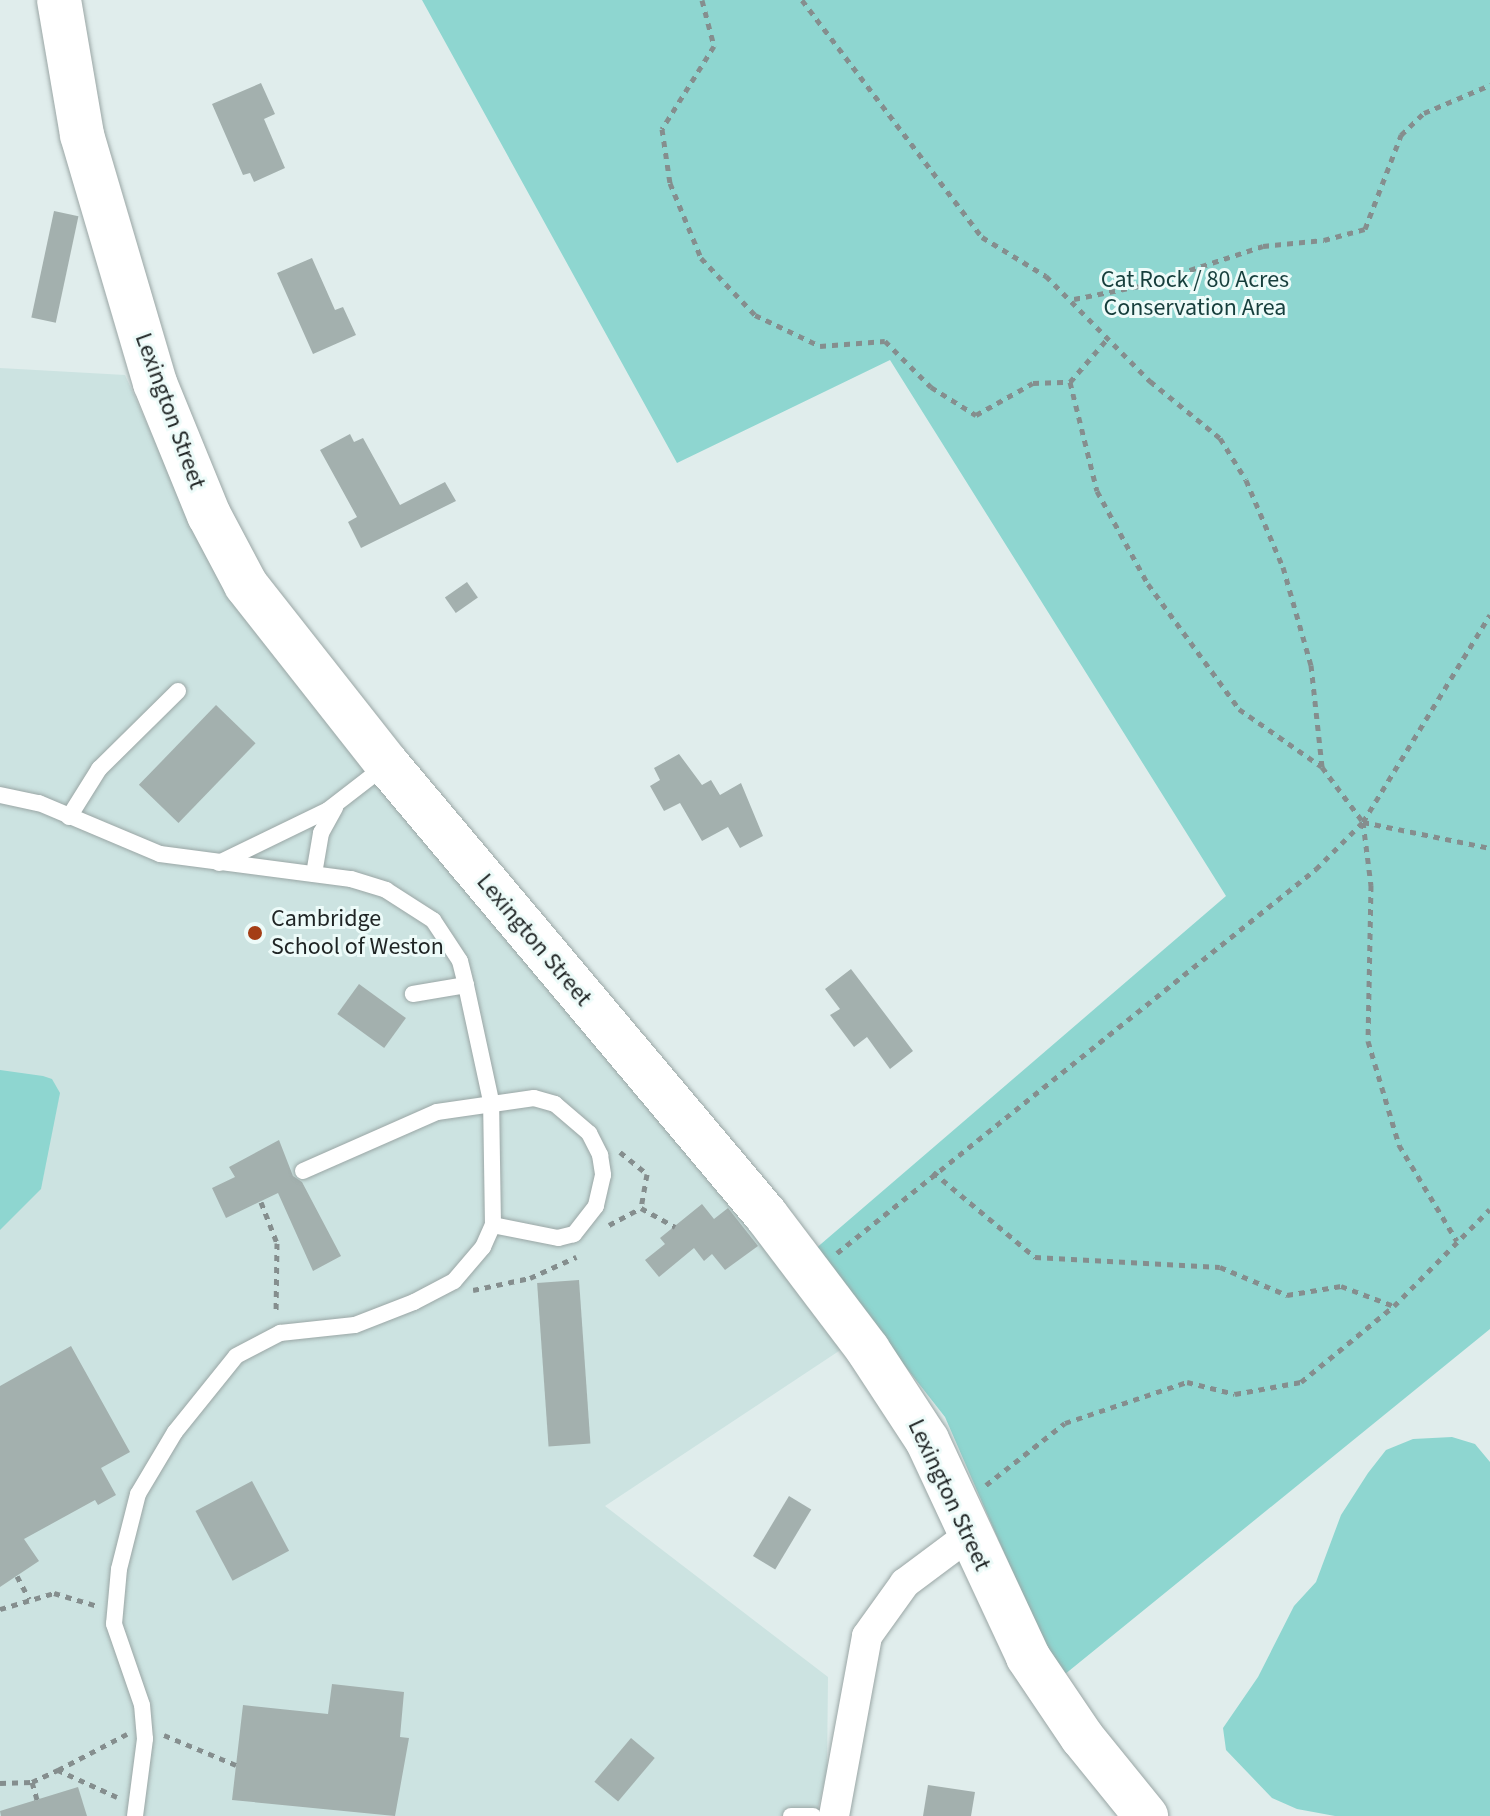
<!DOCTYPE html>
<style>
body{margin:0}
#map{position:relative;width:1490px;height:1816px;overflow:hidden;background:#e0edec;font-family:"Source Sans 3",sans-serif}
div>[style]{position:absolute}
[style*='--x']{left:calc(var(--x)*1px);top:calc(var(--y)*1px);width:calc(var(--w)*1px);rotate:calc(var(--a)*1deg)}
.built>*{inset:0;background:#cce3e1}
.green>*{inset:0;background:#8ed6d0}
.building>*{inset:0;background:#a3b0ae;transform-origin:0 0}
.path>*{height:5px;margin-top:-2.5px;transform-origin:0;background:repeating-linear-gradient(90deg,#858e8e 0 6px,transparent 0 12px)}
.roads{filter:drop-shadow(0 0 2px #9aa6a5) drop-shadow(0 0 2px #9aa6a5)}
.lane>*{height:16px;margin:-8px;padding:0 8px;transform-origin:8px;border-radius:8px;background:#fff}
.street>*{height:30px;margin:-15px;padding:0 15px;transform-origin:15px;border-radius:15px;background:#fff}
.secondary>*{height:44px;margin:-22px;padding:0 22px;transform-origin:22px;border-radius:22px;background:#fff}
.dots>*{width:22px;height:22px;translate:-50% -50%;box-sizing:border-box;border:4px solid #edfbf9;border-radius:50%}
span{translate:-50% -50%;white-space:nowrap;text-align:center;line-height:1.15;-webkit-text-stroke:6px #edfbf9;paint-order:stroke}
.park-label{font-size:24px;color:#163e3c}
.street-label{font-size:24px;color:#1f2424}
.poi-label{font-size:24px;color:#1f2424}
.left{translate:0 -50%;text-align:left}
</style>
<div id="map">
<div class="built">
<i style="clip-path:polygon(0 368px,125px 375px,200px 542px,734px 1203px,845px 1347px,605px 1506px,828px 1677px,827px 1771px,816px 1816px,0 1816px)"></i>
</div>
<div class="green">
<i style="clip-path:polygon(422px 0,1490px 0,1490px 1329px,1059px 1679px,945px 1417px,814px 1250px,1226px 896px,890px 360px,677px 463px)"></i>
<i style="clip-path:polygon(0 1070px,43px 1076px,52px 1079px,60px 1093px,41px 1189px,0 1230px)"></i>
<i style="clip-path:polygon(1452px 1437px,1475px 1444px,1490px 1462px,1490px 1816px,1335px 1816px,1297px 1809px,1272px 1798px,1226px 1750px,1223px 1728px,1258px 1677px,1294px 1606px,1316px 1582px,1341px 1515px,1368px 1473px,1386px 1450px,1413px 1439px)"></i>
</div>
<div class="building">
<i style="clip-path:polygon(261px 83px,275px 114px,264px 119px,285px 168px,254px 182px,250px 173px,243px 175px,212px 104px)"></i>
<i style="left:54px;top:211px;width:25px;height:109px;rotate:12deg"></i>
<i style="clip-path:polygon(312px 258px,335px 310px,343px 307px,356px 335px,313px 354px,277px 273px)"></i>
<i style="clip-path:polygon(350px 434px,354px 442px,363px 438px,400px 505px,445px 482px,456px 501px,361px 548px,348px 522px,357px 517px,320px 450px)"></i>
<i style="left:467px;top:582px;width:19px;height:27px;rotate:55deg"></i>
<i style="left:216px;top:705px;width:55px;height:111px;rotate:44deg"></i>
<i style="clip-path:polygon(679px 754px,702px 785px,711px 780px,720px 795px,741px 783px,763px 836px,740px 848px,728px 827px,702px 841px,680px 803px,664px 811px,650px 786px,660px 780px,654px 768px)"></i>
<i style="clip-path:polygon(851px 969px,913px 1051px,890px 1069px,867px 1037px,854px 1047px,830px 1015px,840px 1009px,825px 989px)"></i>
<i style="left:359px;top:984px;width:58px;height:37px;rotate:36deg"></i>
<i style="clip-path:polygon(279px 1140px,293px 1176px,302px 1182px,341px 1256px,313px 1271px,278px 1193px,226px 1218px,212px 1188px,235px 1177px,229px 1167px)"></i>
<i style="clip-path:polygon(702px 1204px,714px 1219px,728px 1208px,758px 1246px,725px 1270px,712px 1254px,704px 1261px,694px 1248px,659px 1277px,645px 1260px,665px 1244px,660px 1238px)"></i>
<i style="left:579px;top:1280px;width:164px;height:42px;rotate:86deg"></i>
<i style="clip-path:polygon(71px 1346px,130px 1452px,101px 1468px,116px 1495px,98px 1505px,95px 1500px,24px 1539px,39px 1561px,0 1587px,0 1386px)"></i>
<i style="left:252px;top:1481px;width:79px;height:64px;rotate:62deg"></i>
<i style="left:789px;top:1496px;width:26px;height:70px;rotate:31deg"></i>
<i style="clip-path:polygon(332px 1684px,404px 1692px,400px 1737px,409px 1738px,395px 1816px,232px 1800px,243px 1705px,328px 1714px)"></i>
<i style="left:631px;top:1738px;width:31px;height:57px;rotate:40deg"></i>
<i style="clip-path:polygon(928px 1785px,975px 1792px,971px 1816px,923px 1816px)"></i>
<i style="clip-path:polygon(78px 1787px,87px 1816px,1px 1816px,0 1811px)"></i>
</div>
<div class="path">
<i style="--x:702;--y:0;--w:48;--a:75.4"></i>
<i style="--x:714;--y:46;--w:98;--a:122.1"></i>
<i style="--x:662;--y:129;--w:55;--a:81.6"></i>
<i style="--x:670;--y:183;--w:81;--a:67.5"></i>
<i style="--x:701;--y:258;--w:79;--a:46.5"></i>
<i style="--x:755;--y:315;--w:72;--a:25.5"></i>
<i style="--x:820;--y:346;--w:65;--a:-4.4"></i>
<i style="--x:885;--y:341;--w:65;--a:45"></i>
<i style="--x:931;--y:387;--w:53;--a:31.9"></i>
<i style="--x:976;--y:415;--w:65;--a:-29.3"></i>
<i style="--x:1033;--y:383;--w:37;--a:-2"></i>
<i style="--x:1070;--y:382;--w:58;--a:-49.2"></i>
<i style="--x:802;--y:0;--w:298;--a:52.8"></i>
<i style="--x:982;--y:237;--w:75;--a:31.4"></i>
<i style="--x:1046;--y:276;--w:148;--a:45.3"></i>
<i style="--x:1150;--y:381;--w:90;--a:39.2"></i>
<i style="--x:1220;--y:438;--w:49;--a:58.2"></i>
<i style="--x:1246;--y:480;--w:95;--a:67"></i>
<i style="--x:1283;--y:567;--w:102;--a:74.1"></i>
<i style="--x:1311;--y:665;--w:103;--a:83.8"></i>
<i style="--x:1074;--y:299;--w:71;--a:-11.3"></i>
<i style="--x:1144;--y:285;--w:125;--a:-18.1"></i>
<i style="--x:1263;--y:246;--w:61;--a:-5.6"></i>
<i style="--x:1324;--y:240;--w:42;--a:-15"></i>
<i style="--x:1365;--y:229;--w:101;--a:-69"></i>
<i style="--x:1401;--y:135;--w:32;--a:-44"></i>
<i style="--x:1424;--y:113;--w:72;--a:-23"></i>
<i style="--x:1070;--y:382;--w:112;--a:76.1"></i>
<i style="--x:1097;--y:491;--w:106;--a:61.3"></i>
<i style="--x:1148;--y:584;--w:155;--a:53.9"></i>
<i style="--x:1239;--y:709;--w:101;--a:34.9"></i>
<i style="--x:1322;--y:767;--w:69;--a:53.3"></i>
<i style="--x:1363;--y:822;--w:64;--a:82.8"></i>
<i style="--x:1371;--y:885;--w:156;--a:91.1"></i>
<i style="--x:1368;--y:1041;--w:109;--a:73.4"></i>
<i style="--x:1399;--y:1145;--w:112;--a:58.9"></i>
<i style="--x:1363;--y:822;--w:130;--a:11.6"></i>
<i style="--x:620;--y:1152;--w:35;--a:39"></i>
<i style="--x:647;--y:1174;--w:35;--a:100"></i>
<i style="--x:933;--y:1172;--w:133;--a:39.8"></i>
<i style="--x:1035;--y:1257;--w:185;--a:3.1"></i>
<i style="--x:1220;--y:1267;--w:73;--a:22.7"></i>
<i style="--x:1287;--y:1295;--w:55;--a:-9.5"></i>
<i style="--x:1341;--y:1286;--w:57;--a:20.7"></i>
<i style="--x:261;--y:1202;--w:44;--a:68.7"></i>
<i style="--x:277;--y:1243;--w:70;--a:90.8"></i>
<i style="--x:609;--y:1225;--w:36;--a:-28"></i>
<i style="--x:641;--y:1208;--w:39;--a:29"></i>
<i style="--x:837;--y:1253;--w:614;--a:-38.72"></i>
<i style="--x:1316;--y:869;--w:66;--a:-45"></i>
<i style="--x:1363;--y:822;--w:243;--a:-58.5"></i>
<i style="--x:473;--y:1290;--w:58;--a:-11.9"></i>
<i style="--x:530;--y:1278;--w:51;--a:-24.5"></i>
<i style="--x:986;--y:1485;--w:100;--a:-38.1"></i>
<i style="--x:1065;--y:1423;--w:129;--a:-18.6"></i>
<i style="--x:1187;--y:1382;--w:49;--a:14"></i>
<i style="--x:1235;--y:1394;--w:67;--a:-10.3"></i>
<i style="--x:1301;--y:1382;--w:120;--a:-39.3"></i>
<i style="--x:1394;--y:1306;--w:136;--a:-45.3"></i>
<i style="--x:17;--y:1576;--w:26;--a:62"></i>
<i style="--x:0;--y:1609;--w:56;--a:-16.5"></i>
<i style="--x:54;--y:1593;--w:46;--a:16.5"></i>
<i style="--x:164;--y:1735;--w:78;--a:22.6"></i>
<i style="--x:32;--y:1782;--w:19;--a:74"></i>
<i style="--x:0;--y:1783;--w:32;--a:-2"></i>
<i style="--x:32;--y:1782;--w:29;--a:-25"></i>
<i style="--x:117;--y:1797;--w:65;--a:-155.4"></i>
<i style="--x:58;--y:1770;--w:78;--a:-27.6"></i>
</div>
<div class="roads">
<div class="lane">
<i style="--x:0;--y:795;--w:40;--a:12"></i>
<i style="--x:39;--y:803;--w:131;--a:22.9"></i>
<i style="--x:160;--y:854;--w:193;--a:7.5"></i>
<i style="--x:351;--y:879;--w:37;--a:17"></i>
<i style="--x:386;--y:890;--w:56;--a:32.6"></i>
<i style="--x:433;--y:920;--w:49;--a:56.6"></i>
<i style="--x:460;--y:961;--w:25;--a:76"></i>
<i style="--x:466;--y:985;--w:54;--a:170.4"></i>
<i style="--x:69;--y:817;--w:57;--a:-58"></i>
<i style="--x:99;--y:769;--w:111;--a:-44.6"></i>
<i style="--x:219;--y:863;--w:121;--a:-25.9"></i>
<i style="--x:328;--y:810;--w:72;--a:-37.7"></i>
<i style="--x:314;--y:874;--w:42;--a:-80.3"></i>
<i style="--x:321;--y:833;--w:29;--a:-61"></i>
<i style="--x:303;--y:1171;--w:146;--a:-23.8"></i>
<i style="--x:437;--y:1112;--w:98;--a:-8.2"></i>
<i style="--x:534;--y:1098;--w:22;--a:16"></i>
<i style="--x:555;--y:1104;--w:45;--a:40.5"></i>
<i style="--x:589;--y:1133;--w:25;--a:63"></i>
<i style="--x:600;--y:1155;--w:20;--a:81"></i>
<i style="--x:603;--y:1175;--w:32;--a:103"></i>
<i style="--x:596;--y:1206;--w:36;--a:128"></i>
<i style="--x:574;--y:1234;--w:16;--a:166"></i>
<i style="--x:558;--y:1238;--w:66;--a:-168.7"></i>
<i style="--x:135;--y:1816;--w:78;--a:-82.6"></i>
<i style="--x:145;--y:1739;--w:34;--a:-95"></i>
<i style="--x:142;--y:1705;--w:86;--a:-109.1"></i>
<i style="--x:114;--y:1624;--w:55;--a:-84.8"></i>
<i style="--x:119;--y:1569;--w:77;--a:-75.8"></i>
<i style="--x:138;--y:1494;--w:72;--a:-59.2"></i>
<i style="--x:175;--y:1432;--w:97;--a:-51.2"></i>
<i style="--x:236;--y:1356;--w:50;--a:-27.6"></i>
<i style="--x:280;--y:1333;--w:75;--a:-6.1"></i>
<i style="--x:355;--y:1325;--w:63;--a:-21.3"></i>
<i style="--x:414;--y:1302;--w:45;--a:-27.7"></i>
<i style="--x:454;--y:1281;--w:45;--a:-49.5"></i>
<i style="--x:483;--y:1247;--w:24;--a:-66"></i>
<i style="--x:493;--y:1225;--w:124;--a:-90.9"></i>
<i style="--x:491;--y:1101;--w:119;--a:-102.2"></i>
<i style="--x:791;--y:1816;--w:22;--a:0"></i>
</div>
<div class="street">
<i style="--x:834;--y:1816;--w:183;--a:-79.6"></i>
<i style="--x:867;--y:1636;--w:65;--a:-54.4"></i>
<i style="--x:905;--y:1583;--w:79;--a:-36.7"></i>
</div>
<div class="secondary">
<i style="--x:59;--y:0;--w:137;--a:80.3"></i>
<i style="--x:82;--y:135;--w:259;--a:73.6"></i>
<i style="--x:155;--y:383;--w:143;--a:67.8"></i>
<i style="--x:209;--y:515;--w:79;--a:62.1"></i>
<i style="--x:246;--y:585;--w:228;--a:51.8"></i>
<i style="--x:387;--y:764;--w:589;--a:49.96"></i>
<i style="--x:766;--y:1215;--w:169;--a:52.9"></i>
<i style="--x:868;--y:1350;--w:108;--a:56.8"></i>
<i style="--x:927;--y:1440;--w:239;--a:65"></i>
<i style="--x:1028;--y:1657;--w:97;--a:56"></i>
<i style="--x:1082;--y:1737;--w:102;--a:51"></i>
</div>
</div>
<div class="dots">
<i style="left:255px;top:933px;background:#a43e15"></i>
</div>
<div class="park-label">
<span style="left:1195px;top:294px">Cat Rock / 80 Acres<br>Conservation Area</span>
</div>
<div class="street-label">
<span style="left:170px;top:411px;rotate:70deg">Lexington Street</span>
<span style="left:534px;top:940px;rotate:50deg">Lexington Street</span>
<span style="left:949px;top:1495px;rotate:65deg">Lexington Street</span>
</div>
<div class="poi-label">
<span class="left" style="left:271px;top:933px">Cambridge<br>School of Weston</span>
</div>
</div>
